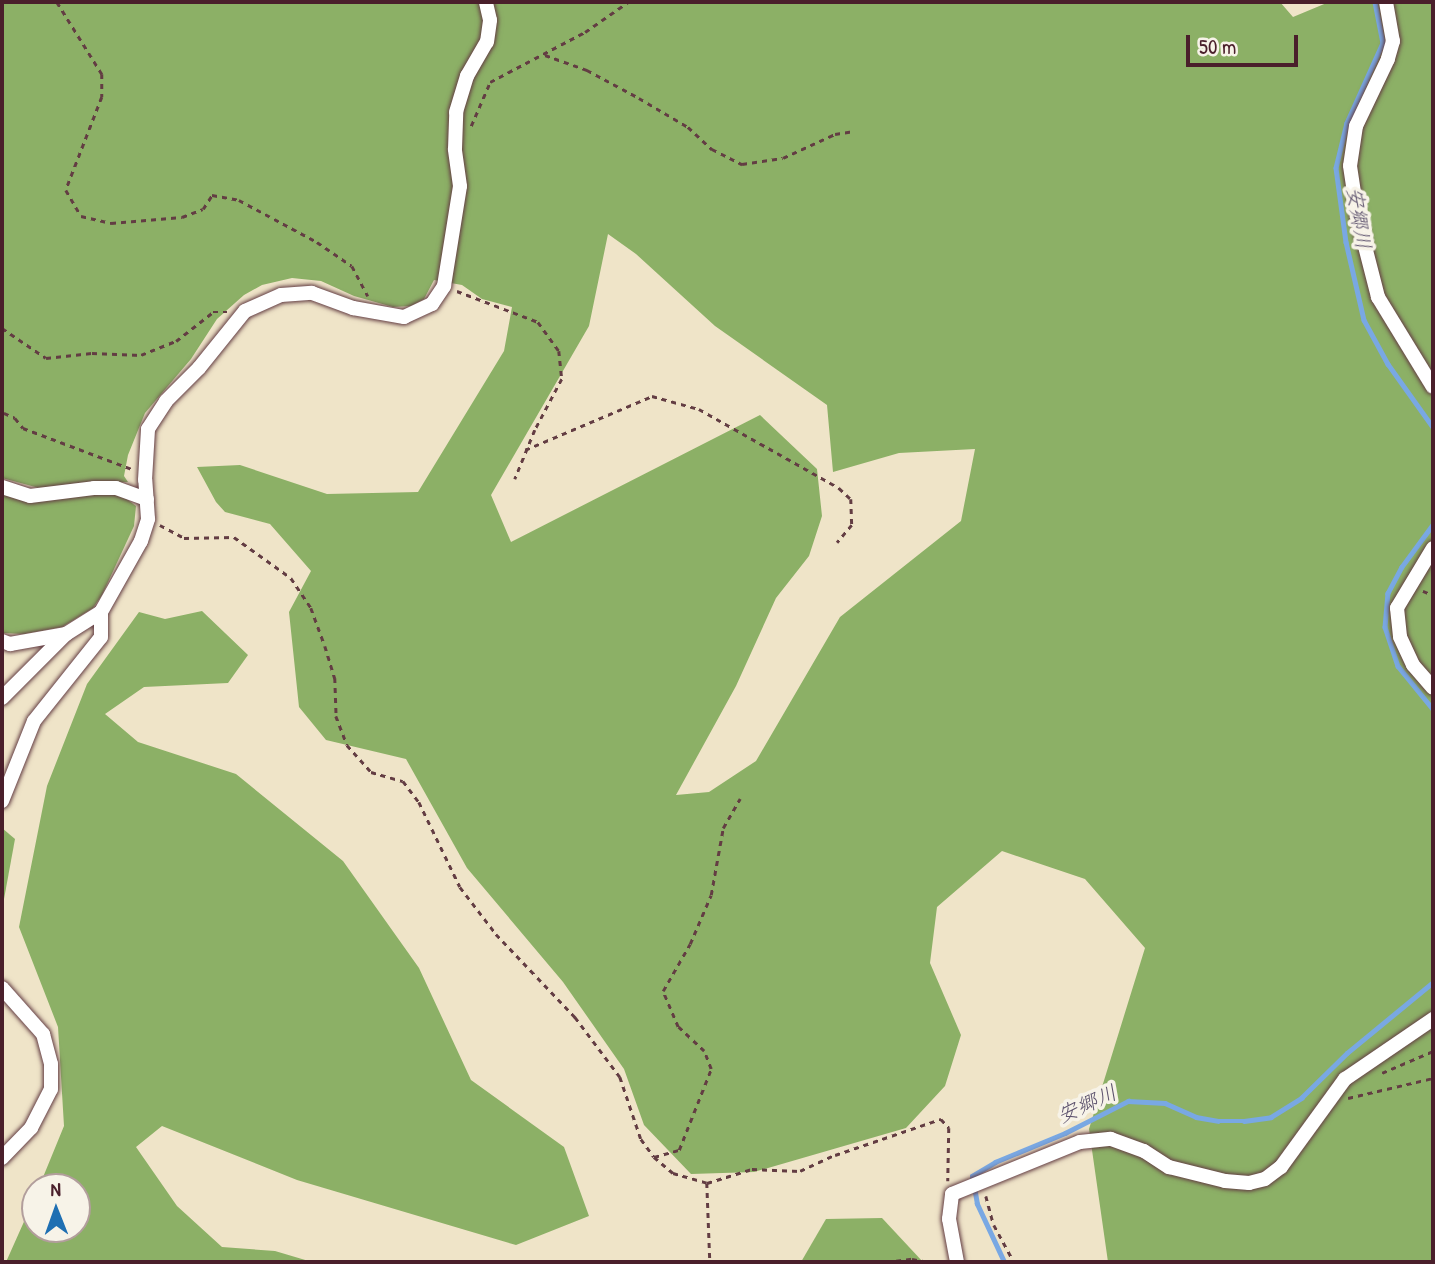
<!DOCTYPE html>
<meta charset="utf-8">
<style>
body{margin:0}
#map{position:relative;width:1435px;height:1264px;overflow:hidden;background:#efe4c8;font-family:"Patrick Hand","Klee One",sans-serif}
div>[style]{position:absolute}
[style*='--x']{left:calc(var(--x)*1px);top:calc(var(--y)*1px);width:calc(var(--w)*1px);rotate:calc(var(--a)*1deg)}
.forest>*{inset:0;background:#8cb066}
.stream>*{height:4.5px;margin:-2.25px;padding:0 2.25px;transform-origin:2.25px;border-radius:2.25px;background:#79a8e3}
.path>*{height:2.5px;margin-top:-1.25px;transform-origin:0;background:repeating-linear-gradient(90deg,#633d43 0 5px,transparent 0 10px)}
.roads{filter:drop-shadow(0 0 2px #633d43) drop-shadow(0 0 2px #633d43)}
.minor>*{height:14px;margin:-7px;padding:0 7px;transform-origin:7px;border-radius:7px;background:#fff}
span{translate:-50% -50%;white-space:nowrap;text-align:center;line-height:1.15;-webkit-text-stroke:7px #f7f3e8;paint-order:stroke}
.water-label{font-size:21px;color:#5a4f6b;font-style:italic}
.frame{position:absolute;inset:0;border:4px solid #4a1f2b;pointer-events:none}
.north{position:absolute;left:21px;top:1173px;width:70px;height:70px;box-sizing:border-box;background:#f7f3e8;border:2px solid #b29e9c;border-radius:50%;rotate:359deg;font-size:19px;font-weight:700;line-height:28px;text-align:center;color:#4a1f2b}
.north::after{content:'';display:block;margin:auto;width:24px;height:32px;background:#1f6fb2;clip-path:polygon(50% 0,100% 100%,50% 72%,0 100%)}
.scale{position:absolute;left:1186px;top:35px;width:112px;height:32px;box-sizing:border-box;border:4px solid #4a1f2b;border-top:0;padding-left:9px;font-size:21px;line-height:24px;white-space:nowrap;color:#4a1f2b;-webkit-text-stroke:5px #f7f3e8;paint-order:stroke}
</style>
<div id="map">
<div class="forest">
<i style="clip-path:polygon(evenodd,2px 2px,1280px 2px,1293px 17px,1329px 2px,1433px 2px,1433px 1262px,1108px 1262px,1089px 1129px,1145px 948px,1085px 879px,1002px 851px,937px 907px,930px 963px,961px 1035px,945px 1086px,906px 1128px,754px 1172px,691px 1174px,644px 1125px,624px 1069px,563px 982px,467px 868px,406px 759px,326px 740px,299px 707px,289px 612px,311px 571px,270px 524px,225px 512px,216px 502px,197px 467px,240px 465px,327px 494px,418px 492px,504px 351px,512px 307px,482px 299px,462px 285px,434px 280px,424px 299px,411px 306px,393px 307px,354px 296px,321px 281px,292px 278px,262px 285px,244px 295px,217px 319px,191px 359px,145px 413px,128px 455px,124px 476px,128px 482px,80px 483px,39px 488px,2px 478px,2px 2px,608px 234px,636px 254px,715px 326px,827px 405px,833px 472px,899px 453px,975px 449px,961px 521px,840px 617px,756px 761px,709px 792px,676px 795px,736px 686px,776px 598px,809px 556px,822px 516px,817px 469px,760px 415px,511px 542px,491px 495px,589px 326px,608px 234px)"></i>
<i style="clip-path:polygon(2px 490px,120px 494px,136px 506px,134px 526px,102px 595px,93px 608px,62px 627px,24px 634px,2px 633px)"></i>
<i style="clip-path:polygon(202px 611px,248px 655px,228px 683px,144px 687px,105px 714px,138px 742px,236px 774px,343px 861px,419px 968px,471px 1080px,564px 1147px,589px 1216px,516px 1245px,297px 1180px,162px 1126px,136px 1147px,177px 1206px,222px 1247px,275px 1251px,312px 1262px,6px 1262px,35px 1197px,35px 1229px,77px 1229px,77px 1187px,39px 1187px,64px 1126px,58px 1027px,19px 927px,47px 786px,87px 684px,139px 612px,165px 619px)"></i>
<i style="clip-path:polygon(2px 828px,15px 839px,2px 910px)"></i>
<i style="clip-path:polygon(882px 1218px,923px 1262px,801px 1262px,826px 1219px)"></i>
</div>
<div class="stream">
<i style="--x:1375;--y:2;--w:42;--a:79"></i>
<i style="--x:1383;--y:43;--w:88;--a:114.2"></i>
<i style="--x:1347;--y:123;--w:46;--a:103.7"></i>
<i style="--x:1336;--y:168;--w:75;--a:82.3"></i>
<i style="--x:1346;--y:242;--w:80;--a:77"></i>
<i style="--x:1364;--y:320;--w:50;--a:61.4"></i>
<i style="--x:1388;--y:364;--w:77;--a:54.5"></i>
<i style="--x:1433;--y:525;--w:52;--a:126.4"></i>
<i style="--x:1402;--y:567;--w:30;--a:118"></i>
<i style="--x:1388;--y:593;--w:34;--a:95"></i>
<i style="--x:1385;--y:627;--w:41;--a:71.6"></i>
<i style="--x:1398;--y:666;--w:55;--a:50.9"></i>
<i style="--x:1004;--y:1262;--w:64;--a:-115"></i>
<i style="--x:977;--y:1204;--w:28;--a:-100"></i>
<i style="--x:972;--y:1176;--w:27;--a:-31"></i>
<i style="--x:995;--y:1162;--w:76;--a:-22.5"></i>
<i style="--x:1065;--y:1133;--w:71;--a:-26.9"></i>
<i style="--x:1128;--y:1101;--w:37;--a:3"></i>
<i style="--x:1165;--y:1103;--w:34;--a:24"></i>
<i style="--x:1196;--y:1117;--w:22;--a:10"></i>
<i style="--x:1218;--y:1121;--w:26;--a:0"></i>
<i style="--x:1244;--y:1121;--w:27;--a:-8"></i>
<i style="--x:1271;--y:1117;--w:36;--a:-32"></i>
<i style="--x:1301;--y:1098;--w:64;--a:-44.4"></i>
<i style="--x:1347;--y:1053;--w:112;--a:-39.5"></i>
</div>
<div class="path">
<i style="--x:57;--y:2;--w:85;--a:58"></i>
<i style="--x:102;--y:74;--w:23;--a:90"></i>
<i style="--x:102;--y:97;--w:100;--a:111.2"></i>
<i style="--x:66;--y:190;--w:30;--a:60"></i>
<i style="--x:81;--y:216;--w:31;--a:13"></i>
<i style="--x:111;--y:223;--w:71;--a:-4.8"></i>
<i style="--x:182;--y:217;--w:22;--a:-21"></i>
<i style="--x:203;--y:209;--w:17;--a:-57"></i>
<i style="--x:212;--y:195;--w:27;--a:10"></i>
<i style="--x:239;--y:200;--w:89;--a:28.3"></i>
<i style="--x:317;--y:242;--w:42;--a:34.4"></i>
<i style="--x:352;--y:266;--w:34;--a:62"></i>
<i style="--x:545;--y:55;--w:45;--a:19.7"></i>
<i style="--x:587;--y:70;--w:59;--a:28.3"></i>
<i style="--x:639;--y:98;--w:57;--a:30.6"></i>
<i style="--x:688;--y:127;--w:33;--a:43"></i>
<i style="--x:712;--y:149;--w:34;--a:27"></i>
<i style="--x:742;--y:164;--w:41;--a:-8.3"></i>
<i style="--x:783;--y:158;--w:57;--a:-24.8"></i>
<i style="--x:835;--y:134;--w:18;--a:-9"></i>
<i style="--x:471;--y:126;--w:48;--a:-66.6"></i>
<i style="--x:490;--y:82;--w:107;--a:-27.8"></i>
<i style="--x:585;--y:32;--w:52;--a:-34.9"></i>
<i style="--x:457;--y:291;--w:87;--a:20.9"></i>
<i style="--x:538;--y:322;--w:36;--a:54"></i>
<i style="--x:559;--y:351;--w:28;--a:84"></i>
<i style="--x:562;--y:379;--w:58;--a:117.9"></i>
<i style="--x:535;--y:430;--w:53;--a:112.2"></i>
<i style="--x:2;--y:328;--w:53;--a:34.3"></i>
<i style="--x:46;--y:358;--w:46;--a:-6.2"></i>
<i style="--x:92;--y:353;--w:49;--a:2.3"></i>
<i style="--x:141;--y:355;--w:38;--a:-22"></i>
<i style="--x:176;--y:341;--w:47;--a:-38.1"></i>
<i style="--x:213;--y:312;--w:14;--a:0"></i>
<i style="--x:4;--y:413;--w:12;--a:24"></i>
<i style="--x:15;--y:418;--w:13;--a:51"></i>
<i style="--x:23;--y:428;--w:116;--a:20.6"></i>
<i style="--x:525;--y:450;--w:138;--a:-23"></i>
<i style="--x:652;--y:396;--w:49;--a:15.5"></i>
<i style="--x:699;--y:409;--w:161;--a:29.4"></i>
<i style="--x:839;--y:488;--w:16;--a:43"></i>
<i style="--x:851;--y:499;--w:26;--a:88"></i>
<i style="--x:852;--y:525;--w:23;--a:130"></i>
<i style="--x:160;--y:525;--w:27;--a:28"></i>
<i style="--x:184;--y:538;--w:50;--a:-1.1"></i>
<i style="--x:234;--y:537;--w:70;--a:35.7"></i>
<i style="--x:291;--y:578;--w:36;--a:56"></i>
<i style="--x:311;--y:608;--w:40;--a:69.8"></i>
<i style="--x:325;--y:646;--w:34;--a:73"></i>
<i style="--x:335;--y:678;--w:38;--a:88"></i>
<i style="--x:336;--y:716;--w:31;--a:69"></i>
<i style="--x:347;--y:745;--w:36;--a:48"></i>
<i style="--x:371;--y:772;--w:33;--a:16"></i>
<i style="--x:403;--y:781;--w:26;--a:53"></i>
<i style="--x:419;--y:802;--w:94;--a:64.2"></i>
<i style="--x:460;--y:887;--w:59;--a:52.5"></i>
<i style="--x:496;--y:934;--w:115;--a:46.4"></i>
<i style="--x:575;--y:1017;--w:75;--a:53.1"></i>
<i style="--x:620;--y:1077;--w:65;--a:71.3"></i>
<i style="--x:641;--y:1139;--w:22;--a:54"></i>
<i style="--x:654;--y:1157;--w:25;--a:40"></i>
<i style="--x:673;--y:1173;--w:35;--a:16"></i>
<i style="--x:707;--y:1183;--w:47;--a:-17.3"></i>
<i style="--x:752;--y:1169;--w:48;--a:2.4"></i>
<i style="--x:800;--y:1171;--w:38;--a:-25"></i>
<i style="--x:835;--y:1155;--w:112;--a:-18.8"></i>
<i style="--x:941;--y:1119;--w:12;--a:48"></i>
<i style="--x:949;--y:1128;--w:53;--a:91.1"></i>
<i style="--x:1423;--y:591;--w:11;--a:22"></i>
<i style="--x:1382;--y:1073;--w:56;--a:-23.3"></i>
<i style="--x:1348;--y:1098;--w:87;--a:-13.2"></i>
<i style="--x:654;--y:1157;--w:26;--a:-16"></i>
<i style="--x:679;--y:1150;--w:87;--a:-68.4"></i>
<i style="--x:711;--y:1069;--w:19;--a:-111"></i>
<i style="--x:704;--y:1051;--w:35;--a:-137"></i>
<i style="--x:678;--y:1027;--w:39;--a:-113"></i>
<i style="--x:663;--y:991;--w:54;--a:-60.1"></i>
<i style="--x:690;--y:944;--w:53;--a:-66.8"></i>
<i style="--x:711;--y:895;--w:68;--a:-79.8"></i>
<i style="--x:723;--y:828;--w:34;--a:-60"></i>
<i style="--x:707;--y:1183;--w:79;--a:87.8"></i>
<i style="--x:986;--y:1196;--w:30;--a:75"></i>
<i style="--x:994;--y:1225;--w:42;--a:61.6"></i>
<i style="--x:886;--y:1262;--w:26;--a:-7"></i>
<i style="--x:912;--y:1259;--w:17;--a:10"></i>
</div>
<div class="roads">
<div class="minor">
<i style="--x:1386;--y:2;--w:40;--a:80"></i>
<i style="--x:1393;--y:41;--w:19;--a:106"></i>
<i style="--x:1388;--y:59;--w:74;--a:115.5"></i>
<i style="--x:1356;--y:126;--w:40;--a:98.5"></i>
<i style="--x:1350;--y:166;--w:54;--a:81.4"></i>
<i style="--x:1358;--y:219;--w:81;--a:75.6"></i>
<i style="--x:1378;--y:297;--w:105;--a:58.6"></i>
<i style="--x:2;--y:487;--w:29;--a:18"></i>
<i style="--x:30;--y:496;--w:64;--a:-7.1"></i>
<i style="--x:94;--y:488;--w:22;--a:0"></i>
<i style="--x:116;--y:488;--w:33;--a:20"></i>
<i style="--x:1433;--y:548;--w:70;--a:121"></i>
<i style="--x:1397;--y:608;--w:29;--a:84"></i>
<i style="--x:1400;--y:637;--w:31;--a:65"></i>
<i style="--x:1413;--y:665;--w:30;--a:49"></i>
<i style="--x:2;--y:641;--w:9;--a:21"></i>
<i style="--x:10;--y:644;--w:57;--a:-10.1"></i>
<i style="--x:2;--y:698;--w:91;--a:-45"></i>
<i style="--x:66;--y:634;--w:41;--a:-32.2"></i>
<i style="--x:2;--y:801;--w:86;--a:-68.2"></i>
<i style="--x:34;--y:721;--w:107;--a:-51.4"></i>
<i style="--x:101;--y:637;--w:25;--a:-90"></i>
<i style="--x:101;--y:612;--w:81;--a:-60.6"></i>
<i style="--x:141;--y:541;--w:23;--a:-72"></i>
<i style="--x:148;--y:519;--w:39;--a:-94"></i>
<i style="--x:145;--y:480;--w:51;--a:-86.6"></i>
<i style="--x:148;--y:429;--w:33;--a:-57"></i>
<i style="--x:166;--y:401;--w:47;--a:-45"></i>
<i style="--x:199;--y:368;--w:73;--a:-51.1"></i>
<i style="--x:245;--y:311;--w:39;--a:-24"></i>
<i style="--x:281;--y:295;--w:31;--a:-4"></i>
<i style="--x:312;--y:293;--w:44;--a:20.1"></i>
<i style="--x:353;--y:308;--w:52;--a:10"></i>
<i style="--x:404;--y:317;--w:31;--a:-25"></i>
<i style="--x:432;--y:304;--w:22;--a:-56"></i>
<i style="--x:444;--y:286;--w:101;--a:-80.9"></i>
<i style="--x:460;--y:186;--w:37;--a:-98"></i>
<i style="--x:455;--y:149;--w:37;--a:-88"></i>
<i style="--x:456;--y:112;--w:38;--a:-73"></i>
<i style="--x:467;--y:76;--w:39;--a:-60"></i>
<i style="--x:487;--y:42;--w:22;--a:-82"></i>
<i style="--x:490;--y:20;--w:18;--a:-103"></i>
<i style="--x:2;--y:988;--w:62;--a:48.3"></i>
<i style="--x:43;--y:1034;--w:31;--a:75"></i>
<i style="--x:51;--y:1064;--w:25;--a:90"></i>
<i style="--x:51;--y:1089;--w:44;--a:117.1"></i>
<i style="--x:31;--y:1128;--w:42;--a:134"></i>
<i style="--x:957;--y:1262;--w:44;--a:-100.5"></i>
<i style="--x:949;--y:1219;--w:25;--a:-83"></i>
<i style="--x:952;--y:1194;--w:138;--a:-22.1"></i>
<i style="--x:1080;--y:1142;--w:31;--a:-6"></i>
<i style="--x:1111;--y:1139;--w:35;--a:20"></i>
<i style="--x:1144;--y:1151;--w:30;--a:33"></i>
<i style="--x:1169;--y:1167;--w:58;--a:14"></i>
<i style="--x:1225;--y:1181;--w:24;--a:5"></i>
<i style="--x:1249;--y:1183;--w:16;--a:-14"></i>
<i style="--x:1265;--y:1179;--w:20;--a:-37"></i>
<i style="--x:1281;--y:1167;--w:109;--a:-54"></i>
<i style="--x:1345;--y:1079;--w:107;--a:-34.3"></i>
</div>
</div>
<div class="water-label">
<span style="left:1359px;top:218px;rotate:81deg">安郷川</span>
<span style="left:1087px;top:1104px;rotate:-24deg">安郷川</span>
</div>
<div class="frame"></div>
<div class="north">N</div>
<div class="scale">50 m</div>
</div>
